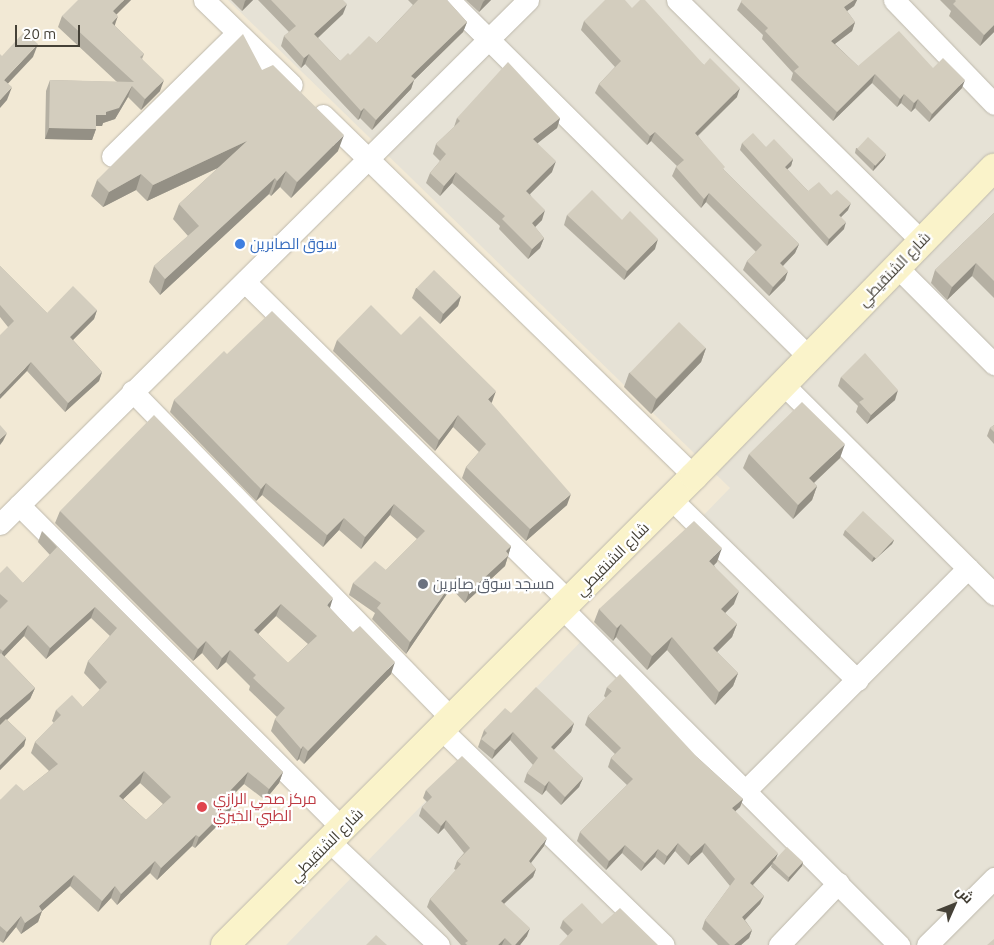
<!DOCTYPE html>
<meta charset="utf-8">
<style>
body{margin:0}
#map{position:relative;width:994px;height:945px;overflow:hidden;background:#f2f0e8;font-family:Ubuntu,Cairo,sans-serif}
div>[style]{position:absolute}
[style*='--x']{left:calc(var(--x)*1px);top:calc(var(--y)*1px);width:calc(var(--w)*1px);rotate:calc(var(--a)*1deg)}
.residential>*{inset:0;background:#e6e2d6;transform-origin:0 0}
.commercial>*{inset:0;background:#f2e9d5}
.roads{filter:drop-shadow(0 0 1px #bdb8ab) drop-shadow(0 0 1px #bdb8ab)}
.street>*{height:21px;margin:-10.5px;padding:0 10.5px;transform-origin:10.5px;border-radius:10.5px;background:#fff}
.secondary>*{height:28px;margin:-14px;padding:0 14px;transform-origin:14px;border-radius:14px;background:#faf3ca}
.wall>*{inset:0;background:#b5b0a3}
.shaded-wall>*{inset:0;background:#949085}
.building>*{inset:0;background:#d3cdbe;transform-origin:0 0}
.dots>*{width:14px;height:14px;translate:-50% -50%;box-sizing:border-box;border:2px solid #fff;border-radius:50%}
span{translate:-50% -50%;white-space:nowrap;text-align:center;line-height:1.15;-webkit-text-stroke:4.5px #fff;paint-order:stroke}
.shop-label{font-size:15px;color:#366cbe}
.left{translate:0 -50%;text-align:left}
.street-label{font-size:15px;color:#454137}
.worship-label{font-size:15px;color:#5b616d}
.health-label{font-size:15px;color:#be3a42}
.north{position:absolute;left:929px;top:880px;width:50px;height:50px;-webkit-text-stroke:4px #fff;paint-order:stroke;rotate:46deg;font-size:14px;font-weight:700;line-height:20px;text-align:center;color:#454137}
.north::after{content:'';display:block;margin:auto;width:18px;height:22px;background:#454137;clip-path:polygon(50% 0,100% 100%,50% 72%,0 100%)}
.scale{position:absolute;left:15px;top:25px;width:65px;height:22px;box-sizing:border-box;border:2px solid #454137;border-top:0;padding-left:6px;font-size:15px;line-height:18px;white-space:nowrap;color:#454137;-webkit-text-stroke:4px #fff;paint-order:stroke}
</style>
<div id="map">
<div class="residential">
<i style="left:0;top:0;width:994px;height:945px"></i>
</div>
<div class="commercial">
<i style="clip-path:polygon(0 0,228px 0,730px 488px,286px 945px,0 945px)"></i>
</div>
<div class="roads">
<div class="street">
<i style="--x:204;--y:0;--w:122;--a:44"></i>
<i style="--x:449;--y:0;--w:507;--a:44.76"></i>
<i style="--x:677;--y:0;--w:343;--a:44.6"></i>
<i style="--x:894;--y:0;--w:144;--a:46.1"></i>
<i style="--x:323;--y:115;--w:518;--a:44.22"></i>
<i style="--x:112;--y:156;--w:175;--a:-44.5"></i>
<i style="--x:896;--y:266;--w:139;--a:45"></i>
<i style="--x:245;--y:282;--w:455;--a:44.6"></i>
<i style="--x:783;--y:384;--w:298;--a:44.9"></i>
<i style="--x:132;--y:391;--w:457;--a:45.7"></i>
<i style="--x:671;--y:499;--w:260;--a:44.2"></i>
<i style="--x:19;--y:505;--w:458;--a:45"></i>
<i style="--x:0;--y:524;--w:744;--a:-44.78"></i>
<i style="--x:562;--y:608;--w:477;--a:45"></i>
<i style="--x:441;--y:729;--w:310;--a:44.1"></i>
<i style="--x:745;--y:791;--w:315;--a:-45"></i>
<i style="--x:330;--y:842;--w:150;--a:43.4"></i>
<i style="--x:779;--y:945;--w:86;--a:-46.4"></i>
<i style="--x:927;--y:945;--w:95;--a:-45"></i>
</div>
<div class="secondary">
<i style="--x:225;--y:945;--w:663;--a:-45"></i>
<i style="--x:694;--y:476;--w:430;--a:-45.8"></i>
</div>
</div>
<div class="wall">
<i style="clip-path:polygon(131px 0,116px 14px,115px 26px,144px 54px,142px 59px,160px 91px,141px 110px,128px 97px,115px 119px,103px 123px,102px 126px,96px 126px,96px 129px,92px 140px,45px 139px,46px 91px,50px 80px,117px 82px,58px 27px,62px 16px)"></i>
<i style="clip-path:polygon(231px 0,253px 0,242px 11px)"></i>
<i style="clip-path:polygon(258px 0,343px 0,343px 14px,318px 38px,340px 61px,377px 43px,413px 5px,408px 0,447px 0,467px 22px,463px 32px,414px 80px,411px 89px,372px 130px,360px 118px,358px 120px,305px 64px,301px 68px,281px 46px,284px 36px,289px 32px)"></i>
<i style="clip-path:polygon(466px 0,491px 0,479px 12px)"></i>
<i style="clip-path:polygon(742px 0,857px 0,854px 6px,847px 11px,855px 22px,852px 31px,835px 44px,858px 66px,933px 68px,962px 88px,929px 122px,915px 108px,911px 112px,901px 103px,897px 107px,872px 83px,833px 121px,791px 80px,793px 73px,762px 39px,763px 35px,737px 10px)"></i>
<i style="clip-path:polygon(940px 0,994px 0,994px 32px,980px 46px,949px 16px,951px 11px)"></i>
<i style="clip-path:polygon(632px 8px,704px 65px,737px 97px,698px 136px,724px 170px,799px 244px,795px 253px,783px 266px,785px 280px,769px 296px,743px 270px,747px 261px,756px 252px,706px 202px,701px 208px,672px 176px,676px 167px,677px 166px,651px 141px,647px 145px,595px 93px,599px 84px,615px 67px,581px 30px,584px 21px)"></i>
<i style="clip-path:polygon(262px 70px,338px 151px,291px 198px,280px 187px,271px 196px,269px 194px,160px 295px,149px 282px,154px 266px,188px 236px,173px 219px,179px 204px,218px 168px,147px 201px,136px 190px,103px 207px,91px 196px,97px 180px)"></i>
<i style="clip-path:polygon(457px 118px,560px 118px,557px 128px,537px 143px,552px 172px,530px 194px,542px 220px,535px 227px,544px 238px,540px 248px,528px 259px,499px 229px,500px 226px,452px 183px,440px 196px,426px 183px,430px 173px,440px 161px,433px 154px,436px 144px,454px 127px)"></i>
<i style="clip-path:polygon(742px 143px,766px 147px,793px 159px,791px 166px,787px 169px,808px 191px,831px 195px,848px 210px,841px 217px,844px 229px,827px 246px,740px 150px)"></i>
<i style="clip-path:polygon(856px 148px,886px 154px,884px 159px,873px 171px,855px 153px)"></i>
<i style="clip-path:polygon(994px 213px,994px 298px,972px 276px,947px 300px,931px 283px,935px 270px)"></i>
<i style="clip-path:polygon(567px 215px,622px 220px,655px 249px,624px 280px,564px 225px)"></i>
<i style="clip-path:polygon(0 266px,47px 313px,97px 310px,94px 319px,73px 340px,102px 372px,99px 381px,65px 412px,27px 371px,8px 327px,0 317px)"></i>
<i style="clip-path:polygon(416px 288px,461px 296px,458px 306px,440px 324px,412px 298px)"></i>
<i style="clip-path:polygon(401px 335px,492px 402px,491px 403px,567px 505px,526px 541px,462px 478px,466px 467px,479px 452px,453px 427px,435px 451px,333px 351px,337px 340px)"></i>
<i style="clip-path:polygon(706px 348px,701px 362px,651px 414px,624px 387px,629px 373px)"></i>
<i style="clip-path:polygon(227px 354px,511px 546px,505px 566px,465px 603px,451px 588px,406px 654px,372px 619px,375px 613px,349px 595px,353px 583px,386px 570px,417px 539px,390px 515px,361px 549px,339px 530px,323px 547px,262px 495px,256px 501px,170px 412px,174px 400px)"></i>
<i style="clip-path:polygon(841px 377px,895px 400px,867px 424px,856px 412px,858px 406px,838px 386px)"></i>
<i style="clip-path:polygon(994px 425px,994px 444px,987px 436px,990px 428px)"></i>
<i style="clip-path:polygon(749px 454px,840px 458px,814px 483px,817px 486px,812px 500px,793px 519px,743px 468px)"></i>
<i style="clip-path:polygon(evenodd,60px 511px,330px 608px,391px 674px,304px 764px,299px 759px,297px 761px,271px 731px,275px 719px,277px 717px,249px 690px,250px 686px,226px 662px,217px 670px,202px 653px,193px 661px,55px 523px,60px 511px,276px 616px,308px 644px,288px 663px,258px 634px,276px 616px)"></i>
<i style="clip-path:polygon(845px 530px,894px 540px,892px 544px,872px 562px,843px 535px)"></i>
<i style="clip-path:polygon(evenodd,42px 531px,283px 772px,279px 783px,265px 800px,244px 784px,229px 799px,233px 803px,229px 814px,195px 848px,192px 846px,157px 880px,150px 873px,117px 905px,111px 898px,98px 912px,70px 886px,42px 911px,38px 922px,21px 934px,16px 927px,3px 943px,0 941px,0 800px,24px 791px,49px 771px,31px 753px,35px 742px,54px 723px,52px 721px,56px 710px,83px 707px,100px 690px,84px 673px,88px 661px,110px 636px,91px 618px,46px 659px,24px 636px,4px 656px,35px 688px,30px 699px,7px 720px,26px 738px,24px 746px,0 770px,0 573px,23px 583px,50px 555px,38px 542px,42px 531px,140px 783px,163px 804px,146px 820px,123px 799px,140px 783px)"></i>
<i style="clip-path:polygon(717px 562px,714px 565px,734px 604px,725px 613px,737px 624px,732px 637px,717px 652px,738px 673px,733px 686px,715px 705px,667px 650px,647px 670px,616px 637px,613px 641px,594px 622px,599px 609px)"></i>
<i style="clip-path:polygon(607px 687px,697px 757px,743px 799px,740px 807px,735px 811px,775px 860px,803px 862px,802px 866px,788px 882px,771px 867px,772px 864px,753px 885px,764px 896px,760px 904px,745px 920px,752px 930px,749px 938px,741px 945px,718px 945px,702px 929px,705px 920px,730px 886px,702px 852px,688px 865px,675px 851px,664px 865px,655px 857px,641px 871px,622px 853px,606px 870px,577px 841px,580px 832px,627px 785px,608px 767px,611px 758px,615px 754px,585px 725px,588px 716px,606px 698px,604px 696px)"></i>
<i style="clip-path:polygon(511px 713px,574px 723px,571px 732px,553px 750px,583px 778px,579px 787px,561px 805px,546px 790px,542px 795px,524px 782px,527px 773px,533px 765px,510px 740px,492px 759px,478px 747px,484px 730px)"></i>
<i style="clip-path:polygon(426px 790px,544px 846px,531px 863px,536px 869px,533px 877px,504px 904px,527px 936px,520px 945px,461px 945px,427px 907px,430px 899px,456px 870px,454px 869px,457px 861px,464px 853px,444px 828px,438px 834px,419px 816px,422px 807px,427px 802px,423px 798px)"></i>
<i style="clip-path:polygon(563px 920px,602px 924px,568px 936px,560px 928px)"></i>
</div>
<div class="shaded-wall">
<i style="clip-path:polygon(124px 0,131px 0,109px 22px,113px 11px)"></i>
<i style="clip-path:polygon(246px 0,253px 0,242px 11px,245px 1px)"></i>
<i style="clip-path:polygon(485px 0,491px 0,479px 12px,483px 2px)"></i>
<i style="clip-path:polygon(854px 0,857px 0,854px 6px,840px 16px,844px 7px)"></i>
<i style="clip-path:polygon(347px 4px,343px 14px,311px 44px,314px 34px)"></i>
<i style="clip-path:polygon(118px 16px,114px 27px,112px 23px)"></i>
<i style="clip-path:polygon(467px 22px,463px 32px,414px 80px,411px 89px,372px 130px,376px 120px,411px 76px)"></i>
<i style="clip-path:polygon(855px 22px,852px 31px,828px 49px,831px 41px)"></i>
<i style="clip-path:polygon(994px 25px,994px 32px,980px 46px,984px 35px)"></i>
<i style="clip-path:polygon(38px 44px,33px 57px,0 92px,4px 80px)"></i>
<i style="clip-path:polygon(309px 54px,305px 64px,301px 68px,304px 58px)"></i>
<i style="clip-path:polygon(875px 74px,872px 83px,833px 121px,837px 112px)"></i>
<i style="clip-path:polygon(164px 80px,160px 91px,141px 110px,145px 99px)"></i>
<i style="clip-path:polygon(965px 80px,962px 88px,929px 122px,932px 114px)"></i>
<i style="clip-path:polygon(132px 86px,128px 97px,115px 119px,103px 123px,102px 126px,92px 126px,96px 115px,106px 112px)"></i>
<i style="clip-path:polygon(12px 87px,7px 100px,0 108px,0 100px)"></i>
<i style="clip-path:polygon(740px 88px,737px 97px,691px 142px,695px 133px)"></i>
<i style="clip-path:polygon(904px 94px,901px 103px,897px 107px,900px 99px)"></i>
<i style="clip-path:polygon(918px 99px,915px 108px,911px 112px,914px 103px)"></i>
<i style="clip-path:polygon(364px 108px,360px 118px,358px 120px,361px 111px)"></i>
<i style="clip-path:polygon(560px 118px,557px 128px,529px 150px,533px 139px)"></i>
<i style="clip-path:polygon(49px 128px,96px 129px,92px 140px,45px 139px)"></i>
<i style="clip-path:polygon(655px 132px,651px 141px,647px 145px,650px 136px)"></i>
<i style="clip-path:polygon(344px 135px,338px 151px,291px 198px,297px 182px)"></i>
<i style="clip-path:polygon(247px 141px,241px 157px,147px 201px,153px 185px)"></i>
<i style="clip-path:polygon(886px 154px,884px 159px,873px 171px,874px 166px)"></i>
<i style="clip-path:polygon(793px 159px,791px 166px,782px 174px,785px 167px)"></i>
<i style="clip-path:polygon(556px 161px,552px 172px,523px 201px,526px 191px)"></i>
<i style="clip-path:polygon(286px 171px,280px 187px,271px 196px,277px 181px)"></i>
<i style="clip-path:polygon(456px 172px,452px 183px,440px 196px,444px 186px)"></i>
<i style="clip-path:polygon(141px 174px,136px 190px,103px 207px,109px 192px)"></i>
<i style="clip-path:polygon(275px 178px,269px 194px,160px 295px,165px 279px)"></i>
<i style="clip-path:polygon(709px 193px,706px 202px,701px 208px,704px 199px)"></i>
<i style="clip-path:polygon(851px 203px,848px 210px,836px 222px,839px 215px)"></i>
<i style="clip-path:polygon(545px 210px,542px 220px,528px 234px,532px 223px)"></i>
<i style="clip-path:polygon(846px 222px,844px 229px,827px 246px,829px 239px)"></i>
<i style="clip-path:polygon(544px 238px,540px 248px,528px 259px,532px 249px)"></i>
<i style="clip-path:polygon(658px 239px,655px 249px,624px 280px,627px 271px)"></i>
<i style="clip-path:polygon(799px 244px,795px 253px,777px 272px,780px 263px)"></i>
<i style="clip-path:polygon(976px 263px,972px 276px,947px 300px,952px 287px)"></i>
<i style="clip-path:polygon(788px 271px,785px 280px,769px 296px,773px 287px)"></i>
<i style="clip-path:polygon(461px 296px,458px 306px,440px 324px,443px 314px)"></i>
<i style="clip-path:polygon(97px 310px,94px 319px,67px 346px,70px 337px)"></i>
<i style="clip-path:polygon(706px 348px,701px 362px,651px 414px,656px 400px)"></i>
<i style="clip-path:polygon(31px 362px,27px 371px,0 399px,0 394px)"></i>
<i style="clip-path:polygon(102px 372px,99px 381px,65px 412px,68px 403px)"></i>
<i style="clip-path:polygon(898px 390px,895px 400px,867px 424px,871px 415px)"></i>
<i style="clip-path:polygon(496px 391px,492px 402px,483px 411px,488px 399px)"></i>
<i style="clip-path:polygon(458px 415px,453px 427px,435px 451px,439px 440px)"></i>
<i style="clip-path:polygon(7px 433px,3px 441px,0 445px,0 439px)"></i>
<i style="clip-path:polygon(845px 444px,840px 458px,804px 492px,809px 478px)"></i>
<i style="clip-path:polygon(266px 483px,262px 495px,256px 501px,261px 489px)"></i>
<i style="clip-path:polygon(817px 486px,812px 500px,793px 519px,798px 505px)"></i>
<i style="clip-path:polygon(571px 494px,567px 505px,526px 541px,530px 529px)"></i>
<i style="clip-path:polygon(394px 504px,390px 515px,361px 549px,365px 537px)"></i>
<i style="clip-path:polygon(344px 518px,339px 530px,323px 547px,327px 535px)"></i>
<i style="clip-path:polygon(894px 540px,892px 544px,872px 562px,873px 558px)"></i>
<i style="clip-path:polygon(511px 546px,505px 566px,465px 603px,469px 592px,506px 551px)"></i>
<i style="clip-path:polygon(722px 548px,717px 562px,705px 574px,709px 561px)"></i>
<i style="clip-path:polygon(456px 577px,451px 588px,406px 654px,410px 642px)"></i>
<i style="clip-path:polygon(739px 591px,734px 604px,716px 622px,721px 609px)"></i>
<i style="clip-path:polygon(333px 598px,329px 611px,327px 605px)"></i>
<i style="clip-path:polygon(281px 604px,276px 616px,250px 642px,254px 630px)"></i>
<i style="clip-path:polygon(95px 607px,91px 618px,46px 659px,50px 648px)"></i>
<i style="clip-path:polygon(621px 624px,616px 637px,613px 641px,617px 628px)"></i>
<i style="clip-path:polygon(737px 624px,732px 637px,708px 661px,713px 648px)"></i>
<i style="clip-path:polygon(28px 625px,24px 636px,0 661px,0 658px,3px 651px)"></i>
<i style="clip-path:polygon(672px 637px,667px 650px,647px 670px,652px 656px)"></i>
<i style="clip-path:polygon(206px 641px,202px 653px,193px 661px,198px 649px)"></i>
<i style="clip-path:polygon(230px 650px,226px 662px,217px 670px,222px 658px)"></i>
<i style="clip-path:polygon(395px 662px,391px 674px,304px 764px,308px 751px)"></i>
<i style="clip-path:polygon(738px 673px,733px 686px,715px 705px,719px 692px)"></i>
<i style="clip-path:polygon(35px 688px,30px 699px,0 726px,0 718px)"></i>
<i style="clip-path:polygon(574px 723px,571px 732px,548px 756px,551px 747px)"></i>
<i style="clip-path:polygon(513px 732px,510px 740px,492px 759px,495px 750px)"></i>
<i style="clip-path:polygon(26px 738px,24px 746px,0 770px,0 765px)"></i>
<i style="clip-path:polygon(303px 746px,299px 759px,297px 761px,301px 749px)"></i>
<i style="clip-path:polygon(144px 771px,140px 783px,115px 807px,119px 796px)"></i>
<i style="clip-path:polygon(248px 772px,244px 784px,221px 806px,226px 795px)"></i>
<i style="clip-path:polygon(283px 772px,279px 783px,265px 800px,269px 789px)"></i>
<i style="clip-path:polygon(583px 778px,579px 787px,561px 805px,565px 797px)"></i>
<i style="clip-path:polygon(549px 781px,546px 790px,542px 795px,545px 786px)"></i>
<i style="clip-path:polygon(743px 799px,740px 807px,729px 817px,732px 808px)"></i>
<i style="clip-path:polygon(233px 803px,229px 814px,195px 848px,199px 837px)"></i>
<i style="clip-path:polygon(446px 820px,444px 828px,438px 834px,441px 826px)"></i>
<i style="clip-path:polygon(196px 835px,192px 846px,157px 880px,161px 868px)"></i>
<i style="clip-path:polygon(547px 838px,544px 846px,526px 869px,529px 861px)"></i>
<i style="clip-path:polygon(678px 843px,675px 851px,664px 865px,667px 856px)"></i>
<i style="clip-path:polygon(705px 843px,702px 852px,688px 865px,691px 856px)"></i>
<i style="clip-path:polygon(625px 845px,622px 853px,606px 870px,609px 861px)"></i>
<i style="clip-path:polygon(658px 849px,655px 857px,641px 871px,645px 863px)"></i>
<i style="clip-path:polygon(778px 853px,775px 861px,773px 862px,772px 864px,747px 891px,750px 883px)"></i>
<i style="clip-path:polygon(155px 861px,150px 873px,117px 905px,121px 894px)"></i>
<i style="clip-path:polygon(803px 862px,802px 866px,788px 882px,789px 877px)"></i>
<i style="clip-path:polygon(536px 869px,533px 877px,498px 909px,501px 901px)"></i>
<i style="clip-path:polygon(74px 875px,70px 886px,42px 911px,38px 922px,21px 934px,25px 923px,39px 906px)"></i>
<i style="clip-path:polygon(115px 886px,111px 898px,98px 912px,102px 901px)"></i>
<i style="clip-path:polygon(764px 896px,760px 904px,739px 926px,742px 917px)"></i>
<i style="clip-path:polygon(21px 916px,16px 927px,3px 943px,7px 932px)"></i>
<i style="clip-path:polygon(530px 928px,527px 936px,520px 945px,515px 945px)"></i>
<i style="clip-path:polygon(752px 930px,749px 938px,741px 945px,734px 945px)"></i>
<i style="clip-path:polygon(505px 938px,502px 945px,498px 945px)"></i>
</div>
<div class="building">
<i style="clip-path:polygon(78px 0,124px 0,113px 11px,118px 16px,112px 23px,144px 54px,140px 57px,164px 80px,145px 99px,132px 86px,119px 108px,106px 112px,106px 115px,96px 115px,96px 129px,49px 128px,50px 80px,134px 82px,62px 16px)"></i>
<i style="clip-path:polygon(271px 0,343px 0,347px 4px,314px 34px,340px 61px,348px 53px,350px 55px,369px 36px,377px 43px,418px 0,447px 0,467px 22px,411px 76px,415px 79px,376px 120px,364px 108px,361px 111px,309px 54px,304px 58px,284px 36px,296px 26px)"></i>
<i style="clip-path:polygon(605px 0,625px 0,632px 8px,640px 0,645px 0,704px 65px,710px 58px,740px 88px,695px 133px,725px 167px,723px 169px,799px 244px,780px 263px,788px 271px,773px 287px,747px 261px,762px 245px,709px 193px,704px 199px,676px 167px,684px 160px,655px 132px,650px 136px,599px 84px,621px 61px,584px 21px)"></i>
<i style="clip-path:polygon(742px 0,854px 0,844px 7px,855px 22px,831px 41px,858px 66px,899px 31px,933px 68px,943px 58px,965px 80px,932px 114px,918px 99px,914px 103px,904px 94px,900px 99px,875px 74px,837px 112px,794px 71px,799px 67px,765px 31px,768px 28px,741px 2px)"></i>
<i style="clip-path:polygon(955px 0,994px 0,994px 25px,984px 35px,953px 4px,956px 1px)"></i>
<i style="clip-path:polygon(24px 32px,38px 44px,4px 80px,12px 87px,0 100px,0 54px,2px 56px)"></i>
<i style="clip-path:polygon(243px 34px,262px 70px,273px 65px,344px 135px,297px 182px,286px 171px,277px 181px,275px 178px,165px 279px,154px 266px,199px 226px,179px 204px,247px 141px,153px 185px,141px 174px,109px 192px,97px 180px)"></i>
<i style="clip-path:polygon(508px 62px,560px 118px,533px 139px,556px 161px,526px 191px,545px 210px,532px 223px,544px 238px,532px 249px,502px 219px,505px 216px,456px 172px,444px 186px,430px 173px,446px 154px,436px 144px,460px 121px,457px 118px)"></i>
<i style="clip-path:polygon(753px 133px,766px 147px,774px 139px,793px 159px,785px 167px,808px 191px,819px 182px,831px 195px,837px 190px,851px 203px,839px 215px,846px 222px,829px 239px,742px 143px)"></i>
<i style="left:868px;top:137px;width:25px;height:16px;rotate:43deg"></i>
<i style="clip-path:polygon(592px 190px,622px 220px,630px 211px,658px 239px,627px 271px,567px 215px)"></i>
<i style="clip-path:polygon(994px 213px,994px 281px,976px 263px,952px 287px,935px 270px)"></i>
<i style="clip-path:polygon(0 266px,47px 313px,73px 286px,97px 310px,70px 337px,102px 372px,68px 403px,31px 362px,0 394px,0 335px,14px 321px,0 305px)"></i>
<i style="left:434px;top:270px;width:37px;height:25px;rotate:44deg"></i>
<i style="clip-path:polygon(371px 305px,401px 335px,420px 316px,496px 391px,488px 399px,571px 494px,530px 529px,466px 467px,486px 444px,458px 415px,439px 440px,337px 340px)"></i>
<i style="clip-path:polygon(272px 311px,511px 546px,506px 551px,509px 555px,469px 592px,456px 577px,410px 642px,377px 608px,381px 603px,353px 583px,375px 561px,386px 570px,425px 531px,394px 504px,365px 537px,344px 518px,327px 535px,266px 483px,261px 489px,174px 400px,224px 351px,227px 354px)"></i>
<i style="left:679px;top:322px;width:37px;height:71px;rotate:44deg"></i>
<i style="clip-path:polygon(865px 353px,898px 390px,871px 415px,859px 402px,864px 399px,841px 377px)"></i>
<i style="clip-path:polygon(802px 402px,845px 444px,809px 478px,817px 486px,798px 505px,749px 454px)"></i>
<i style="clip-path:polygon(evenodd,154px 415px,333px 598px,327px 605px,353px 632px,360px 626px,395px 662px,308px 751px,303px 746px,301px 749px,275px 719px,285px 708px,253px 678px,256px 675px,230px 650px,222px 658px,206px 641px,198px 649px,60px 511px,154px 415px,281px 604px,317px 636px,288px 663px,254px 630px,281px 604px)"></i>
<i style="clip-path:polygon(0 425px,7px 433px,0 439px)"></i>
<i style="clip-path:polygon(994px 425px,994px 432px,990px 428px)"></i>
<i style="left:863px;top:511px;width:42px;height:26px;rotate:43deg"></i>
<i style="clip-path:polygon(694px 521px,722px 548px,709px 561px,739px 591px,721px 609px,737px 624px,713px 648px,738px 673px,719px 692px,672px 637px,652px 656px,621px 624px,617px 628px,599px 609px)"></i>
<i style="clip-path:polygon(evenodd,42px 531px,283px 772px,269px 789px,248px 772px,226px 795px,233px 803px,199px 837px,196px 835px,161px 868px,155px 861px,121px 894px,115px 886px,102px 901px,74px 875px,39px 906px,42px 911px,25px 923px,21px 916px,7px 932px,0 926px,0 800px,16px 784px,24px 791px,58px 764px,35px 742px,61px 715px,56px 710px,72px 695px,83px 707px,107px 682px,88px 661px,117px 628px,95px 607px,50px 648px,28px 625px,3px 651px,0 649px,0 609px,8px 601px,0 594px,0 573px,7px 566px,23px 583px,57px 547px,42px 531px,144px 771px,171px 797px,146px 820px,119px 796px,144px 771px)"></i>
<i style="clip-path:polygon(1px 653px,35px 688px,0 718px,0 654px)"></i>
<i style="clip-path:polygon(620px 674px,697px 757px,743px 799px,732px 808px,778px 853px,750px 883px,764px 896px,742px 917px,752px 930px,734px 945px,730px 945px,705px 920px,735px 879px,705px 843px,691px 856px,678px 843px,667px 856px,658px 849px,645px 863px,625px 845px,609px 861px,580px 832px,633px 779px,611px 758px,621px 748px,588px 716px,612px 691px,607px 687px)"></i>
<i style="clip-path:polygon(536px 687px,574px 723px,551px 747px,583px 778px,565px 797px,549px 781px,545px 786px,527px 773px,538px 758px,513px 732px,495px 750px,481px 739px,487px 733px,484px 730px,505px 708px,511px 713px)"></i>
<i style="clip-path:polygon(6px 719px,26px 738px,0 765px,0 725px)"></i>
<i style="clip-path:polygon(462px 756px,547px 838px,529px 861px,536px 869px,501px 901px,530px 928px,515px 945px,512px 945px,505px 938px,498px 945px,467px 945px,465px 943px,468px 941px,430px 899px,461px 864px,457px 861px,470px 848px,446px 820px,441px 826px,422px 807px,432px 797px,426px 790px)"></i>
<i style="left:787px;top:847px;width:22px;height:21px;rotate:43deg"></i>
<i style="clip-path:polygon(582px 903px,602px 924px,620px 908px,658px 945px,559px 945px,573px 930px,563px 920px)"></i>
<i style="clip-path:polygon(376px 935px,387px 945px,366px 945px)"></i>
<i style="clip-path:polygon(994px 939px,994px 945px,987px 945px)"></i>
</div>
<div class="dots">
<i style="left:240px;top:244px;background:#3f7fe0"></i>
<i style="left:423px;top:584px;background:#6b7280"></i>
<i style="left:202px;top:807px;background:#e0444e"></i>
</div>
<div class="shop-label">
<span class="left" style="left:250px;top:244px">سوق الصابرين</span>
</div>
<div class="street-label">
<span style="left:894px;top:269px;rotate:-46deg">شارع الشنقيطي</span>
<span style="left:612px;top:559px;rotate:-45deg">شارع الشنقيطي</span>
<span style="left:326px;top:845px;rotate:-45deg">شارع الشنقيطي</span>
</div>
<div class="worship-label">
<span class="left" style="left:433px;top:584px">مسجد سوق صابرين</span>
</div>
<div class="health-label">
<span class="left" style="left:213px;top:807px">مركز صحي الرازي<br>الطبي الخيري</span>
</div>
<div class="north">ش</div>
<div class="scale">20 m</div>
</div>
